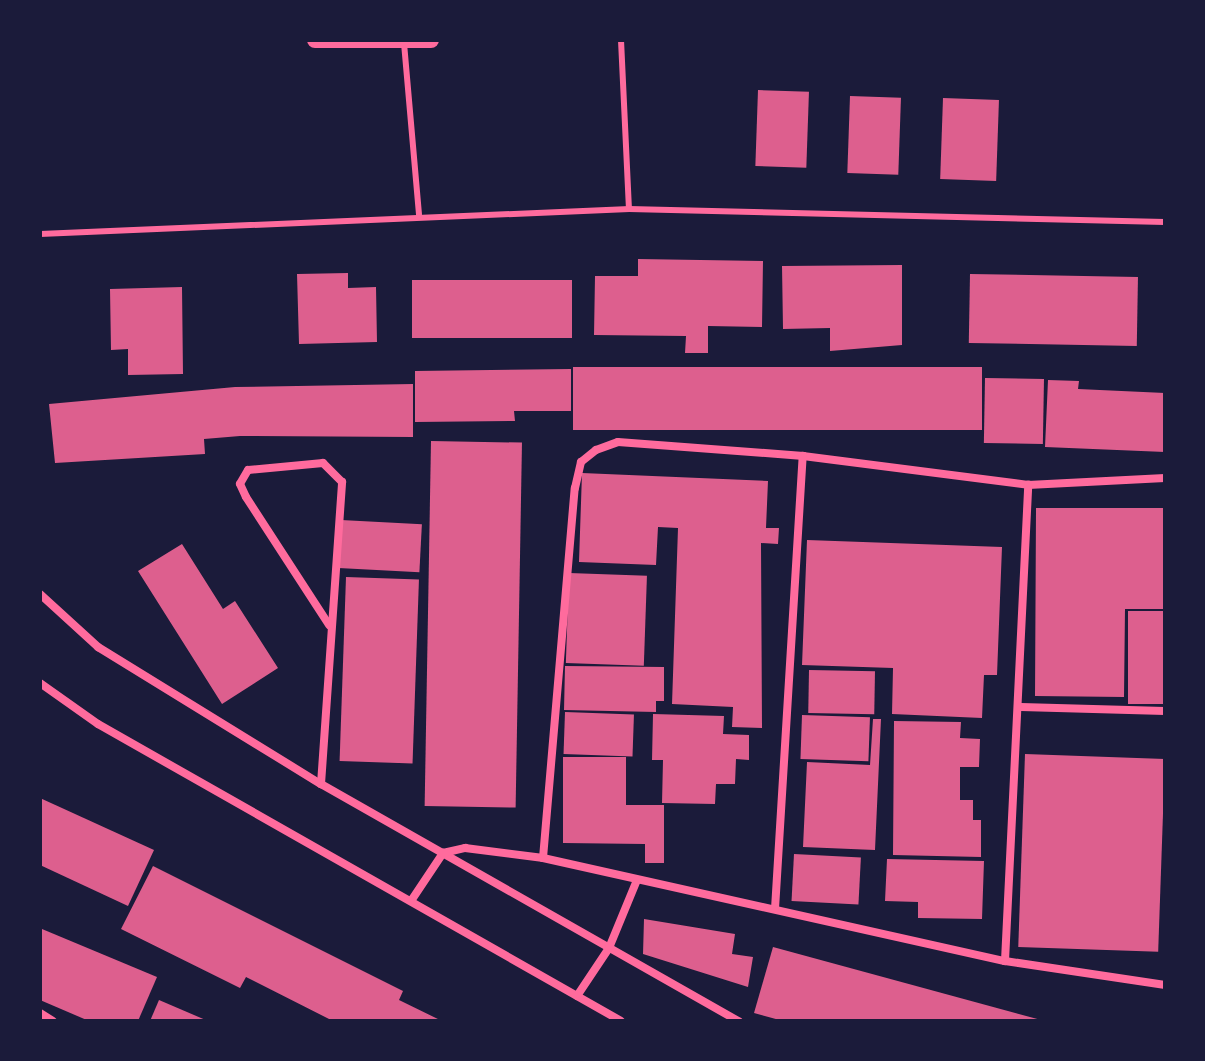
<!DOCTYPE html>
<style>
body{margin:0}
#map{position:relative;width:1205px;height:1061px;overflow:hidden;background:#1b1b3a;font-family:"Work Sans",sans-serif}
div>[style]{position:absolute}
[style*='--x']{left:calc(var(--x)*1px);top:calc(var(--y)*1px);width:calc(var(--w)*1px);rotate:calc(var(--a)*1deg)}
.building>*{inset:0;background:#dd5f8e;transform-origin:0 0}
.service>*{height:6px;margin:-3px;padding:0 3px;transform-origin:3px;border-radius:3px;background:#ff6b9d}
.minor>*{height:8px;margin:-4px;padding:0 4px;transform-origin:4px;border-radius:4px;background:#ff6b9d}
.secondary>*{height:16px;margin:-8px;padding:0 8px;transform-origin:8px;border-radius:8px;background:#ff6b9d}
span{translate:-50% -50%;white-space:nowrap;text-align:center;line-height:1.15;-webkit-text-stroke:8px #1b1b3a;paint-order:stroke}
.frame{position:absolute;inset:0;border:42px solid #1b1b3a;pointer-events:none}
</style>
<div id="map">
<div class="building">
<i style="left:758px;top:90px;width:51px;height:76px;rotate:2deg"></i>
<i style="left:850px;top:96px;width:51px;height:77px;rotate:2deg"></i>
<i style="left:943px;top:98px;width:56px;height:81px;rotate:2deg"></i>
<i style="clip-path:polygon(638px 259px,763px 261px,762px 327px,708px 326px,708px 353px,685px 353px,686px 336px,594px 335px,595px 276px,638px 276px)"></i>
<i style="clip-path:polygon(902px 265px,902px 345px,830px 351px,830px 328px,783px 329px,782px 266px)"></i>
<i style="clip-path:polygon(348px 273px,348px 288px,376px 287px,377px 342px,299px 344px,297px 274px)"></i>
<i style="left:970px;top:274px;width:168px;height:69px;rotate:1deg"></i>
<i style="left:572px;top:280px;width:58px;height:160px;rotate:90deg"></i>
<i style="clip-path:polygon(182px 287px,183px 374px,128px 375px,128px 349px,111px 350px,110px 289px)"></i>
<i style="left:573px;top:367px;width:409px;height:63px"></i>
<i style="clip-path:polygon(571px 369px,571px 411px,514px 411px,515px 421px,415px 422px,415px 371px)"></i>
<i style="left:985px;top:378px;width:59px;height:65px;rotate:1deg"></i>
<i style="clip-path:polygon(1048px 380px,1079px 381px,1078px 389px,1165px 393px,1165px 452px,1045px 447px)"></i>
<i style="clip-path:polygon(413px 384px,413px 437px,240px 436px,204px 439px,205px 454px,55px 463px,49px 404px,235px 387px)"></i>
<i style="left:431px;top:441px;width:91px;height:365px;rotate:1deg"></i>
<i style="clip-path:polygon(582px 473px,768px 481px,766px 528px,779px 528px,778px 544px,761px 543px,762px 728px,732px 727px,733px 707px,672px 704px,678px 528px,658px 527px,656px 565px,579px 562px)"></i>
<i style="clip-path:polygon(1036px 508px,1165px 508px,1165px 609px,1125px 609px,1124px 697px,1035px 696px)"></i>
<i style="left:341px;top:520px;width:81px;height:48px;rotate:3deg"></i>
<i style="clip-path:polygon(807px 540px,1002px 547px,997px 675px,984px 675px,982px 718px,892px 714px,893px 668px,802px 665px)"></i>
<i style="clip-path:polygon(182px 544px,223px 609px,235px 601px,278px 668px,222px 704px,138px 571px)"></i>
<i style="left:569px;top:573px;width:78px;height:90px;rotate:2deg"></i>
<i style="left:346px;top:577px;width:73px;height:184px;rotate:2deg"></i>
<i style="left:1128px;top:611px;width:37px;height:93px"></i>
<i style="clip-path:polygon(565px 666px,664px 667px,664px 701px,656px 701px,656px 712px,564px 710px)"></i>
<i style="left:809px;top:670px;width:66px;height:43px;rotate:1deg"></i>
<i style="left:565px;top:712px;width:69px;height:42px;rotate:2deg"></i>
<i style="clip-path:polygon(653px 714px,724px 716px,723px 734px,749px 735px,749px 760px,736px 759px,735px 784px,716px 784px,715px 804px,662px 803px,663px 760px,652px 760px)"></i>
<i style="left:802px;top:715px;width:68px;height:44px;rotate:2deg"></i>
<i style="clip-path:polygon(873px 719px,881px 719px,875px 850px,803px 847px,807px 762px,870px 765px)"></i>
<i style="clip-path:polygon(894px 721px,961px 722px,960px 738px,980px 739px,979px 767px,960px 767px,960px 800px,973px 800px,973px 820px,981px 820px,981px 857px,893px 855px)"></i>
<i style="left:1025px;top:754px;width:140px;height:193px;rotate:2deg"></i>
<i style="clip-path:polygon(563px 757px,626px 757px,626px 805px,664px 805px,664px 863px,645px 863px,645px 844px,563px 843px)"></i>
<i style="clip-path:polygon(40px 798px,154px 850px,128px 906px,40px 865px)"></i>
<i style="left:794px;top:854px;width:67px;height:47px;rotate:3deg"></i>
<i style="clip-path:polygon(887px 859px,984px 861px,982px 919px,918px 918px,918px 902px,885px 901px)"></i>
<i style="clip-path:polygon(153px 866px,403px 991px,399px 1000px,442px 1021px,333px 1021px,246px 977px,240px 988px,121px 929px)"></i>
<i style="clip-path:polygon(644px 919px,735px 934px,732px 954px,753px 957px,748px 987px,643px 954px)"></i>
<i style="clip-path:polygon(42px 929px,157px 977px,138px 1021px,89px 1021px,40px 1000px)"></i>
<i style="clip-path:polygon(773px 947px,1041px 1020px,1040px 1021px,783px 1021px,754px 1013px)"></i>
<i style="clip-path:polygon(159px 1000px,208px 1021px,150px 1021px)"></i>
</div>
<div class="service">
<i style="--x:621;--y:40;--w:169;--a:87.3"></i>
<i style="--x:404;--y:43;--w:172;--a:85"></i>
<i style="--x:40;--y:234;--w:590;--a:-2.43"></i>
<i style="--x:629;--y:209;--w:536;--a:1.39"></i>
</div>
<div class="minor">
<i style="--x:40;--y:594;--w:79;--a:42.4"></i>
<i style="--x:98;--y:647;--w:262;--a:31.6"></i>
<i style="--x:321;--y:784;--w:481;--a:29.6"></i>
<i style="--x:40;--y:683;--w:71;--a:35.3"></i>
<i style="--x:98;--y:724;--w:601;--a:29.59"></i>
<i style="--x:1021;--y:707;--w:144;--a:1.6"></i>
<i style="--x:321;--y:784;--w:303;--a:-86"></i>
<i style="--x:342;--y:482;--w:27;--a:-135"></i>
<i style="--x:323;--y:463;--w:75;--a:174.7"></i>
<i style="--x:248;--y:470;--w:16;--a:120"></i>
<i style="--x:240;--y:484;--w:14;--a:65"></i>
<i style="--x:246;--y:497;--w:153;--a:57"></i>
<i style="--x:543;--y:858;--w:371;--a:-85.1"></i>
<i style="--x:575;--y:488;--w:27;--a:-77"></i>
<i style="--x:581;--y:462;--w:19;--a:-39"></i>
<i style="--x:596;--y:450;--w:23;--a:-20"></i>
<i style="--x:618;--y:442;--w:186;--a:4.3"></i>
<i style="--x:803;--y:456;--w:227;--a:7.3"></i>
<i style="--x:1028;--y:485;--w:137;--a:-2.9"></i>
<i style="--x:411;--y:901;--w:58;--a:-56.3"></i>
<i style="--x:443;--y:853;--w:23;--a:-13"></i>
<i style="--x:465;--y:848;--w:79;--a:7.3"></i>
<i style="--x:543;--y:858;--w:473;--a:12.6"></i>
<i style="--x:1005;--y:961;--w:162;--a:8.5"></i>
<i style="--x:775;--y:909;--w:454;--a:-86.5"></i>
<i style="--x:1005;--y:961;--w:477;--a:-87.2"></i>
<i style="--x:577;--y:996;--w:58;--a:-56.3"></i>
<i style="--x:609;--y:948;--w:74;--a:-67.6"></i>
<i style="--x:40;--y:1013;--w:15;--a:32"></i>
</div>
<div class="secondary">
<i style="--x:315;--y:40;--w:116;--a:0"></i>
</div>
<div class="frame"></div>
</div>
